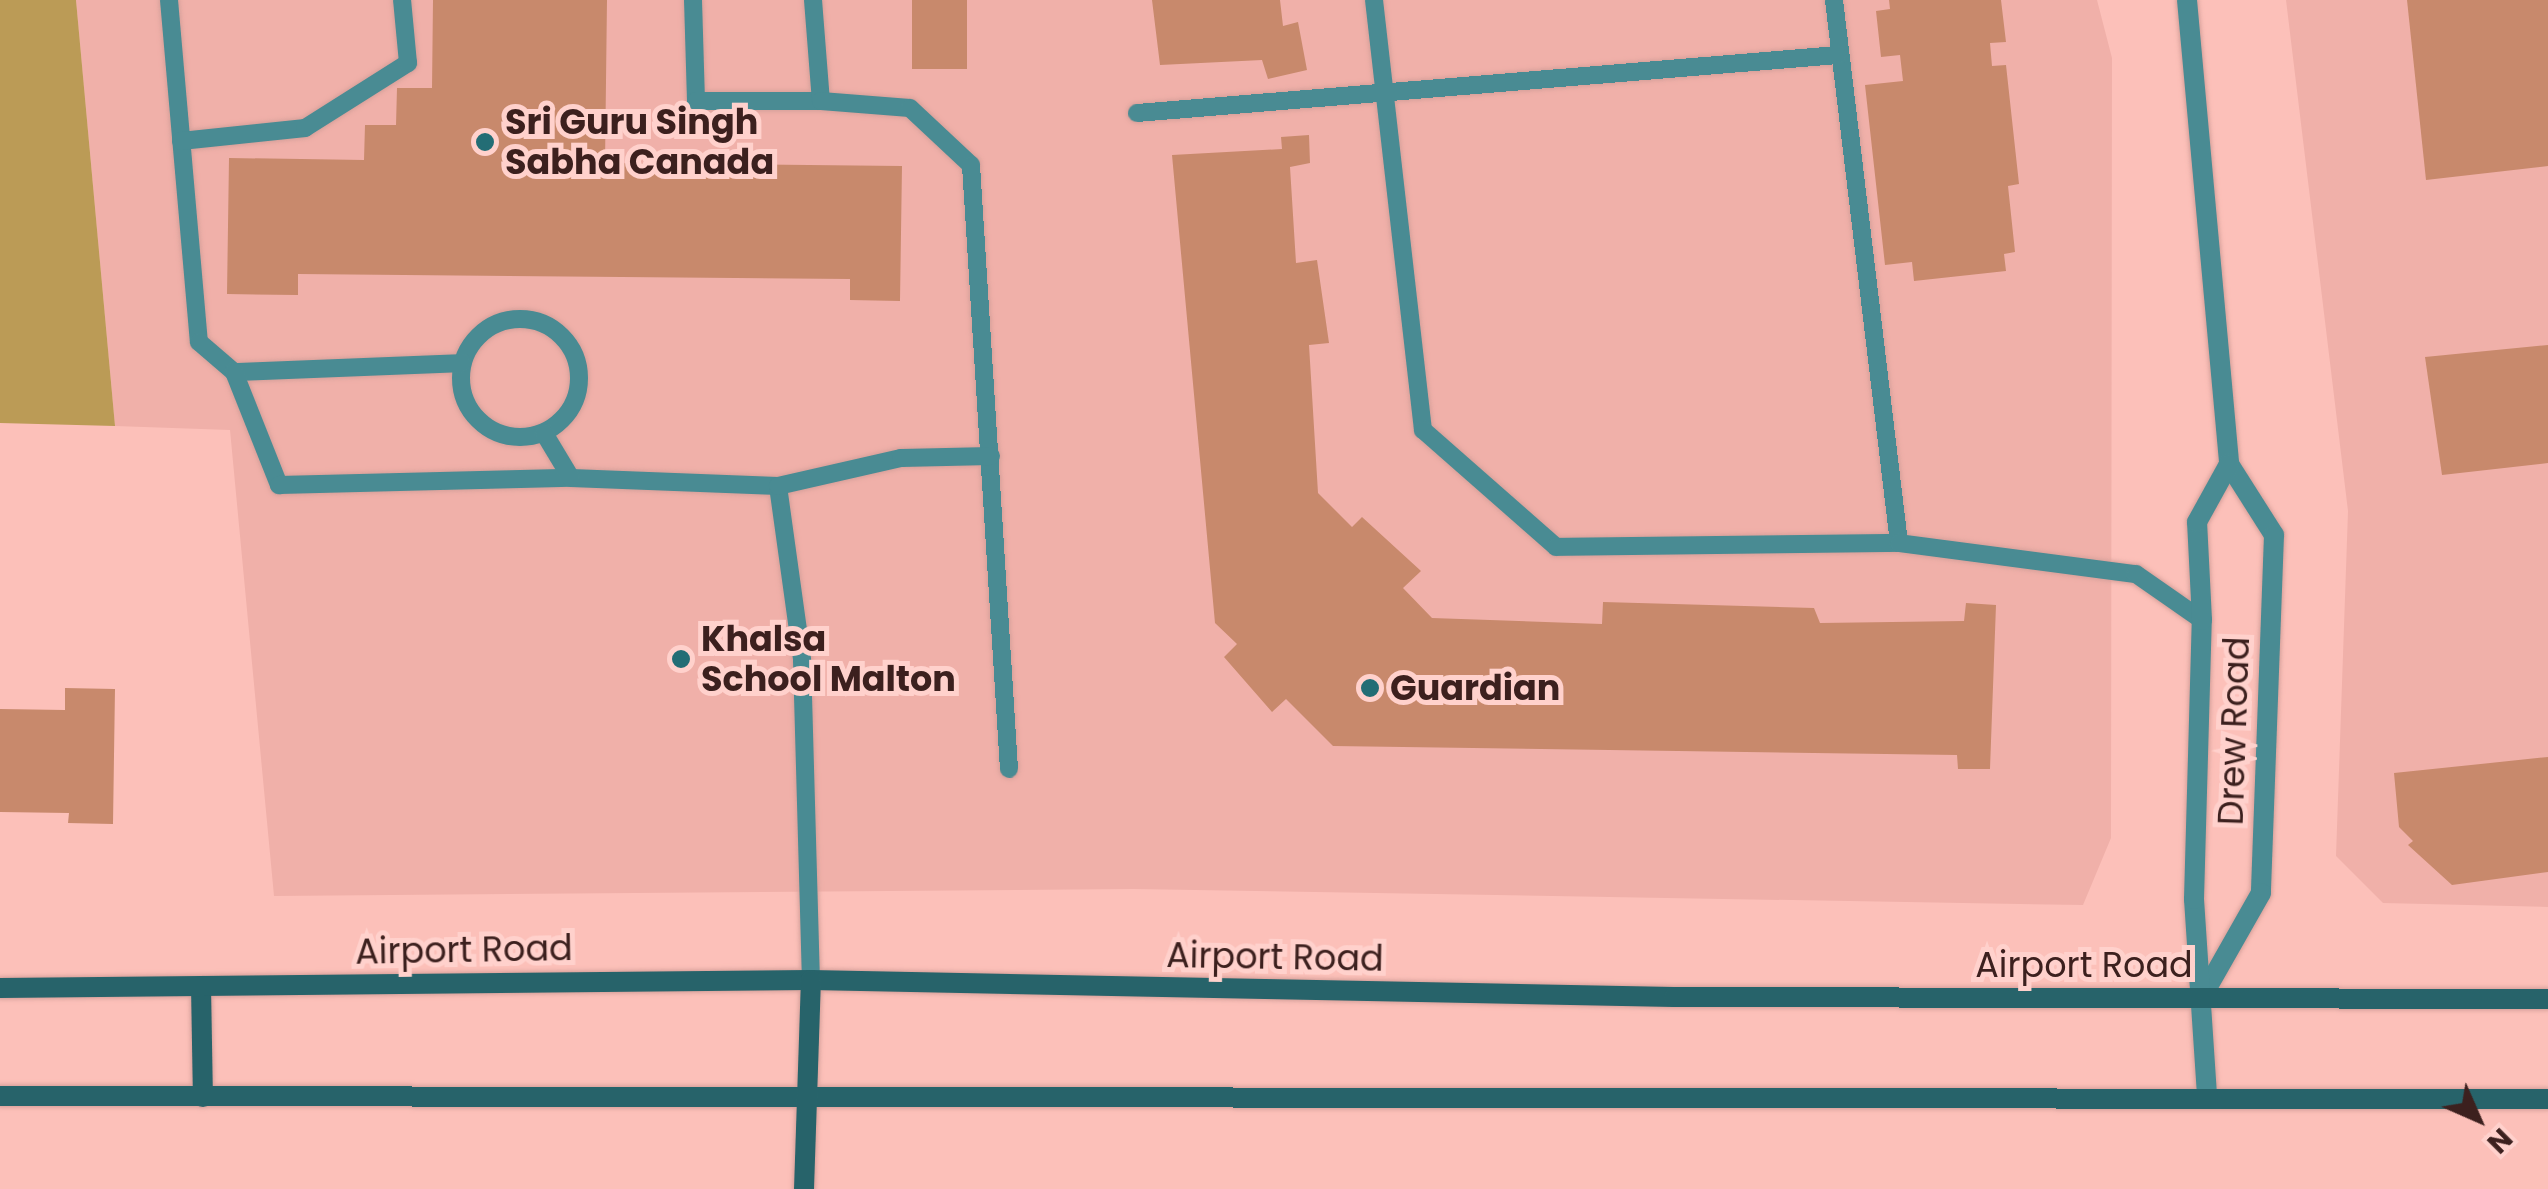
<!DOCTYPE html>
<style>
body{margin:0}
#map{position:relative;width:2548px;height:1189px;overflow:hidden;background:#fcc0b9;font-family:Poppins,sans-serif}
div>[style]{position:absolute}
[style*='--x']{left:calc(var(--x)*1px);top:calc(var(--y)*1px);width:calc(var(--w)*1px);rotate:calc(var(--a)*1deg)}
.built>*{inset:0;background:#f0b0a9}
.green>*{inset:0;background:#bb9b56}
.building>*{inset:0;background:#c8896c;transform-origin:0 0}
.roads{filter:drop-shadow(0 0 2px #d6a09a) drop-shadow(0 0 2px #d6a09a)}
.lane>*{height:18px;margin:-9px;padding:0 9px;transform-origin:9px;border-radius:9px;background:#498b93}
.lane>.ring{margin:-9px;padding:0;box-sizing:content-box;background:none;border:18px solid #498b93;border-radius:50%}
.street>*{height:20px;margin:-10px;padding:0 10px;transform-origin:10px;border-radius:10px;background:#498b93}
.secondary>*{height:20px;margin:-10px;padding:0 10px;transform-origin:10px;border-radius:10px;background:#27636a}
.dots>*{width:28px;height:28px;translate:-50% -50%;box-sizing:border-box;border:5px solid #ffd1cc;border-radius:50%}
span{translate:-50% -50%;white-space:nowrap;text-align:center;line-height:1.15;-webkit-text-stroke:10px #ffd1cc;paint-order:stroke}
.poi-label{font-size:35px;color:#3c201e;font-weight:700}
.left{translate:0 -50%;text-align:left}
.street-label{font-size:35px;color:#3c201e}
.north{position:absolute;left:2428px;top:1069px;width:100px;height:100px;-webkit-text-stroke:8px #ffd1cc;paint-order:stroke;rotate:135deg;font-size:28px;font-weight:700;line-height:40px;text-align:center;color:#3c201e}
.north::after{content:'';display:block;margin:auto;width:35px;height:45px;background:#3c201e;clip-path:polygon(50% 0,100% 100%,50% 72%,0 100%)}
</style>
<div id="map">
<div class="built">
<i style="clip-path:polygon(76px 0,2097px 0,2112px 58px,2111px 838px,2083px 905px,1133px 889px,274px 896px,230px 430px,115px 426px)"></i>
<i style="clip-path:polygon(2286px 0,2548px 0,2548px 907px,2383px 903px,2336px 856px,2348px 511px)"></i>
</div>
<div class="green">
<i style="clip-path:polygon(0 0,76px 0,115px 426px,0 423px)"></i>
</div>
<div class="building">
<i style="clip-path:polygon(433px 0,607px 0,605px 163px,902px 166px,900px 301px,850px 300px,850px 279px,298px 274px,298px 295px,227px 294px,229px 158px,364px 160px,365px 125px,396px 125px,397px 88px,432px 88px)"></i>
<i style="left:912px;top:0;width:55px;height:69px"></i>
<i style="clip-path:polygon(1152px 0,1280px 0,1283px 26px,1298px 22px,1307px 70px,1268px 79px,1262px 60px,1160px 65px)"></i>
<i style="clip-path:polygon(1889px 0,2001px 0,2006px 42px,1990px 43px,1992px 66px,2006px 65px,2019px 184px,2008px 186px,2015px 252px,2004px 254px,2006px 271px,1914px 281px,1912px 262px,1885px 265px,1865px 85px,1903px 81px,1900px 55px,1881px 57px,1876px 11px,1890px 9px)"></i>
<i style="clip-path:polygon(2407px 0,2548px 0,2548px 166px,2426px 180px)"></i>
<i style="clip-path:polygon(1309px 135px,1310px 163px,1290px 167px,1296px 263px,1317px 260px,1329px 343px,1309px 345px,1318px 493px,1352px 527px,1362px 517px,1421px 571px,1403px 588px,1432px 618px,1602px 624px,1603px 602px,1814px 608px,1820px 623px,1964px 621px,1966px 603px,1996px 605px,1990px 769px,1958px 769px,1957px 755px,1333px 746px,1286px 699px,1272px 712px,1224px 657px,1237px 644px,1215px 623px,1172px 155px,1282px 149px,1281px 137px)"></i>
<i style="clip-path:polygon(2548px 345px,2548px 463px,2442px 475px,2425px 357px)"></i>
<i style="clip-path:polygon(65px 688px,115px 689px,113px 824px,68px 823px,69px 813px,0 812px,0 709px,65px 710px)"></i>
<i style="clip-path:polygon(2548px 757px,2548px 872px,2452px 885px,2408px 845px,2413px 841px,2399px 827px,2394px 773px)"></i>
</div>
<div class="roads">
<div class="lane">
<i style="--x:169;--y:0;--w:343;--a:85"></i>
<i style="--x:199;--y:342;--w:46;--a:40.6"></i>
<i style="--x:693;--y:0;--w:101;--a:88.3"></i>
<i style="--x:696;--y:101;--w:125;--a:0"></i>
<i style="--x:813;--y:0;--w:101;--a:85.5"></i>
<i style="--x:821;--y:101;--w:89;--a:4.5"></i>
<i style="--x:910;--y:108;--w:83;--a:43.1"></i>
<i style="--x:971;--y:165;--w:605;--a:86.4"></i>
<i style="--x:1374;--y:0;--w:433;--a:83.5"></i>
<i style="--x:1423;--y:430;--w:177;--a:41.3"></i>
<i style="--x:1556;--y:547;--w:343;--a:-0.7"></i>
<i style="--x:1834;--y:0;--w:547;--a:83.17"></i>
<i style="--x:1899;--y:543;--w:239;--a:7.5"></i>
<i style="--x:2136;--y:574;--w:80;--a:34.9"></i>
<i style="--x:1137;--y:113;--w:703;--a:-4.73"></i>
<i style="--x:181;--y:141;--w:125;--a:-6"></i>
<i style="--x:305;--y:128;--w:122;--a:-32.3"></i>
<i style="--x:408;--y:63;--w:63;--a:-95.4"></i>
<i class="ring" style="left:461px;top:319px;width:100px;height:100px"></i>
<i style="--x:462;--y:363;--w:228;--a:177.7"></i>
<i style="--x:234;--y:372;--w:122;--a:68.3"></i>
<i style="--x:279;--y:485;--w:292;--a:-1.4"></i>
<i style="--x:571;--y:478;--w:207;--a:2.2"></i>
<i style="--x:778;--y:486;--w:176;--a:82.1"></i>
<i style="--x:802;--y:660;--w:320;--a:88.4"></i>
<i style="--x:544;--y:433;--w:52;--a:59"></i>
<i style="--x:778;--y:486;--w:126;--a:-12.8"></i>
<i style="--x:901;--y:458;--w:90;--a:-1.3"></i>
</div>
<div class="street">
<i style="--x:2187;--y:0;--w:466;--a:84.8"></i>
<i style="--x:2229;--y:464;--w:84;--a:57.6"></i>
<i style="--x:2274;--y:535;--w:358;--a:92.1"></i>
<i style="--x:2261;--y:893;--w:120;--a:119.6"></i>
<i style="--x:2207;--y:1095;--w:196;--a:-93.8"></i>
<i style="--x:2194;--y:899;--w:279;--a:-88.4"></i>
<i style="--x:2202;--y:620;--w:98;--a:-92.9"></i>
<i style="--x:2197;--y:522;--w:66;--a:-61.1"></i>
</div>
<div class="secondary">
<i style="--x:201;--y:986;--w:111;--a:89"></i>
<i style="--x:0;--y:988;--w:811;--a:-0.57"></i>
<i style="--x:811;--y:980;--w:863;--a:1.13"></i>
<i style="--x:1674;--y:997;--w:874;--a:0.13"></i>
<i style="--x:0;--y:1096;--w:2548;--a:0.07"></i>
<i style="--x:804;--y:1189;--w:209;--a:-88.1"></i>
</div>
</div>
<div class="dots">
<i style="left:485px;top:142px;background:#236d75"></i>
<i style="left:681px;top:659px;background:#236d75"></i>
<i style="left:1370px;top:688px;background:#236d75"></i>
</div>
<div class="poi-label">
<span class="left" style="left:505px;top:142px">Sri Guru Singh<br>Sabha Canada</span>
<span class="left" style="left:701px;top:659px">Khalsa<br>School Malton</span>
<span class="left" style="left:1390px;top:688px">Guardian</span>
</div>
<div class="street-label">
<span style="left:2234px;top:731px;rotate:-88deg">Drew Road</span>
<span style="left:464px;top:950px;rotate:-1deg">Airport Road</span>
<span style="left:1275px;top:957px;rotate:1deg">Airport Road</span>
<span style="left:2084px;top:965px">Airport Road</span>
</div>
<div class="north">N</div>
</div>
